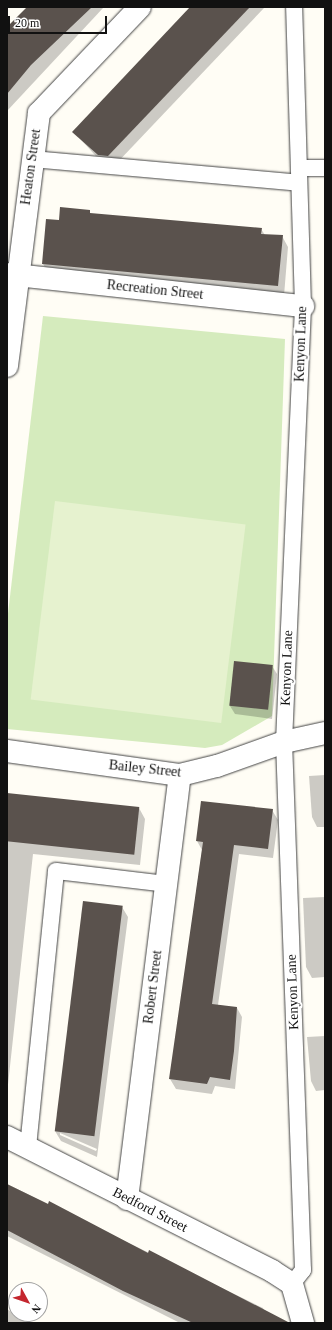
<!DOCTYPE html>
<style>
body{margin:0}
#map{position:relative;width:332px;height:1330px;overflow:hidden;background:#fffdf5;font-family:"Times New Roman",serif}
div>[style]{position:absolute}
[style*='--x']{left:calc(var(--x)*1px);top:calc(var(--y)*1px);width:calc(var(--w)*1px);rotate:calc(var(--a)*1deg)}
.green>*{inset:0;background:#d5ebbd}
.pitch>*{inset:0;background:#e6f2cf;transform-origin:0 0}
.shadow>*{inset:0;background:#0003}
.building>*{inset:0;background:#5a524d;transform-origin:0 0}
.roads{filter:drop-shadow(0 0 1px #444) drop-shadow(0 0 1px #444)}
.service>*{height:16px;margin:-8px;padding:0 8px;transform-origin:8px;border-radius:8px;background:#fff}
.minor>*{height:22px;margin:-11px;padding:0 11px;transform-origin:11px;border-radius:11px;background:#fff}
span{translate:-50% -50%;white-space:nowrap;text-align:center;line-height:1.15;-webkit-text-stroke:4px #fff;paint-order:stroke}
.street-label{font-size:14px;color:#111}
.frame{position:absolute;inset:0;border:8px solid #111;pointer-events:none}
.north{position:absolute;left:8px;top:1282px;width:40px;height:40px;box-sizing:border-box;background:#fff;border:1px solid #a0a0a0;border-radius:50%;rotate:130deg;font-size:11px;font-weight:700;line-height:16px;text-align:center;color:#111}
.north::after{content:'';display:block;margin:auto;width:14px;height:18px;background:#c4262e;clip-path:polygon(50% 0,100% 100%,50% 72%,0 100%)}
.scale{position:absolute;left:8px;top:16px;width:99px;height:18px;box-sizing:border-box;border:2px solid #111;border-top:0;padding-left:5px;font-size:12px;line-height:14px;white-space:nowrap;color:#111;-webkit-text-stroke:3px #fff;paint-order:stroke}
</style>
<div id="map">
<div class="green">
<i style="clip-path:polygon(43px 316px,285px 339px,272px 716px,222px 745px,205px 748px,7px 729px,7px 622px)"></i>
</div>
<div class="pitch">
<i style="left:55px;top:501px;width:192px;height:200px;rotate:7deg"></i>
</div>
<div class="shadow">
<i style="clip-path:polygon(28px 7px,104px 7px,7px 111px,7px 28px)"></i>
<i style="clip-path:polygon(192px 7px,265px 7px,114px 166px,104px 165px,74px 132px)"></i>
<i style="clip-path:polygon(89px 211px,91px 215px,261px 229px,265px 235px,282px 236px,288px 247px,284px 296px,49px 274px,43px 264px,47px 220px,60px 221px)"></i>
<i style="clip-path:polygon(235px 662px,272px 666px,277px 674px,272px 719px,235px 714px,230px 706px)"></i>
<i style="clip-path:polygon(325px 775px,325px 827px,317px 827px,312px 817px,309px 776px)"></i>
<i style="clip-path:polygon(7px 794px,139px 808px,145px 819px,140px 865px,33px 854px,7px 1094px)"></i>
<i style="clip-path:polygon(272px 810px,278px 820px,273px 858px,239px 854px,218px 1005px,237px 1008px,242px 1017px,235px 1089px,215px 1086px,212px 1094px,176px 1089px,170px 1079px,202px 850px,197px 841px)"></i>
<i style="clip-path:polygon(325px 897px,325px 977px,312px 978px,306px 967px,303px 898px)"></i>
<i style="clip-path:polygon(evenodd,122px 907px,128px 917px,97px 1157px,61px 1141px,55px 1131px,122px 907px,60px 1133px,97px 1149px,96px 1151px,60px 1135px,60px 1133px)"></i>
<i style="clip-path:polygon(325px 1036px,325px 1090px,316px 1091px,311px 1081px,307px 1037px)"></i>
<i style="clip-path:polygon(7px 1184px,263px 1308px,270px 1323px,180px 1323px,7px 1236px)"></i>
<i style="clip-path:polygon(7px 1309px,27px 1323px,7px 1323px)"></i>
</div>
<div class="building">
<i style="clip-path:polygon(27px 7px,92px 7px,31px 65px,7px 94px,7px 27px)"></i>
<i style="clip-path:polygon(190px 7px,250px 7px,108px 156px,98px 155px,72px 132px)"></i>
<i style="clip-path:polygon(60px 207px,90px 210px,90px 213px,262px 228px,261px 234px,283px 235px,278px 286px,42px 264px,46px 219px,59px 220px)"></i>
<i style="left:234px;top:661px;width:39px;height:45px;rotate:6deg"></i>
<i style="left:7px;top:793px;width:133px;height:48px;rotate:6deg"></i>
<i style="clip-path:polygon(201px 801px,273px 809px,268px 849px,234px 845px,212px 1004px,237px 1007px,234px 1051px,230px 1080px,210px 1077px,207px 1084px,169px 1079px,203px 842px,196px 841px)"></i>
<i style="left:83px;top:901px;width:40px;height:232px;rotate:7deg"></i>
<i style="clip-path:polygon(7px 1184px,48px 1204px,49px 1201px,148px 1253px,149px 1250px,290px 1323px,193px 1323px,123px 1291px,7px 1230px)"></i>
</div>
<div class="roads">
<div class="service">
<i style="--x:32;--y:159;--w:268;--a:5.1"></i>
<i style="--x:299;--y:168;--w:26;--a:0"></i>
<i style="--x:28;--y:1147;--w:277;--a:-84.2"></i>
<i style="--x:56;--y:871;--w:111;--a:6.7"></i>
<i style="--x:292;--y:1284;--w:18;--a:-52"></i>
<i style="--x:303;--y:1270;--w:528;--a:-92.06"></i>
<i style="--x:284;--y:742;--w:436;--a:-87.5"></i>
<i style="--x:303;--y:306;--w:299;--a:-91.7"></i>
</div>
<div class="minor">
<i style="--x:7;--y:274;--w:298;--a:6.2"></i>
<i style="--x:7;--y:366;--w:255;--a:-82.8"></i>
<i style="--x:39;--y:113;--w:146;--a:-46.4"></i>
<i style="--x:7;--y:751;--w:175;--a:7.9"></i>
<i style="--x:180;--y:775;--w:38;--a:-14"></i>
<i style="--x:217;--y:766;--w:71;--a:-19.7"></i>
<i style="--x:284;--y:742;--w:42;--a:-12.4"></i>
<i style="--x:7;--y:1137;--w:297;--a:26.8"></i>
<i style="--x:272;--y:1271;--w:24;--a:33"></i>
<i style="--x:292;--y:1284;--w:41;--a:74.2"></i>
<i style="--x:127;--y:1199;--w:427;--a:-82.9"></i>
</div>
</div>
<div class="street-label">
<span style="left:31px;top:167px;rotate:-82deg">Heaton Street</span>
<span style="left:155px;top:290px;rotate:6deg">Recreation Street</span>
<span style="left:301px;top:344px;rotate:-88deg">Kenyon Lane</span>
<span style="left:287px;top:668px;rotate:-88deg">Kenyon Lane</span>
<span style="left:145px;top:769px;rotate:6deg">Bailey Street</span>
<span style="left:153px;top:987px;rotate:-83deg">Robert Street</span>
<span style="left:293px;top:992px;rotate:-92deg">Kenyon Lane</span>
<span style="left:150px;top:1210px;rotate:27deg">Bedford Street</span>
</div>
<div class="frame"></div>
<div class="north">N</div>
<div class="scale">20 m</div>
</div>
